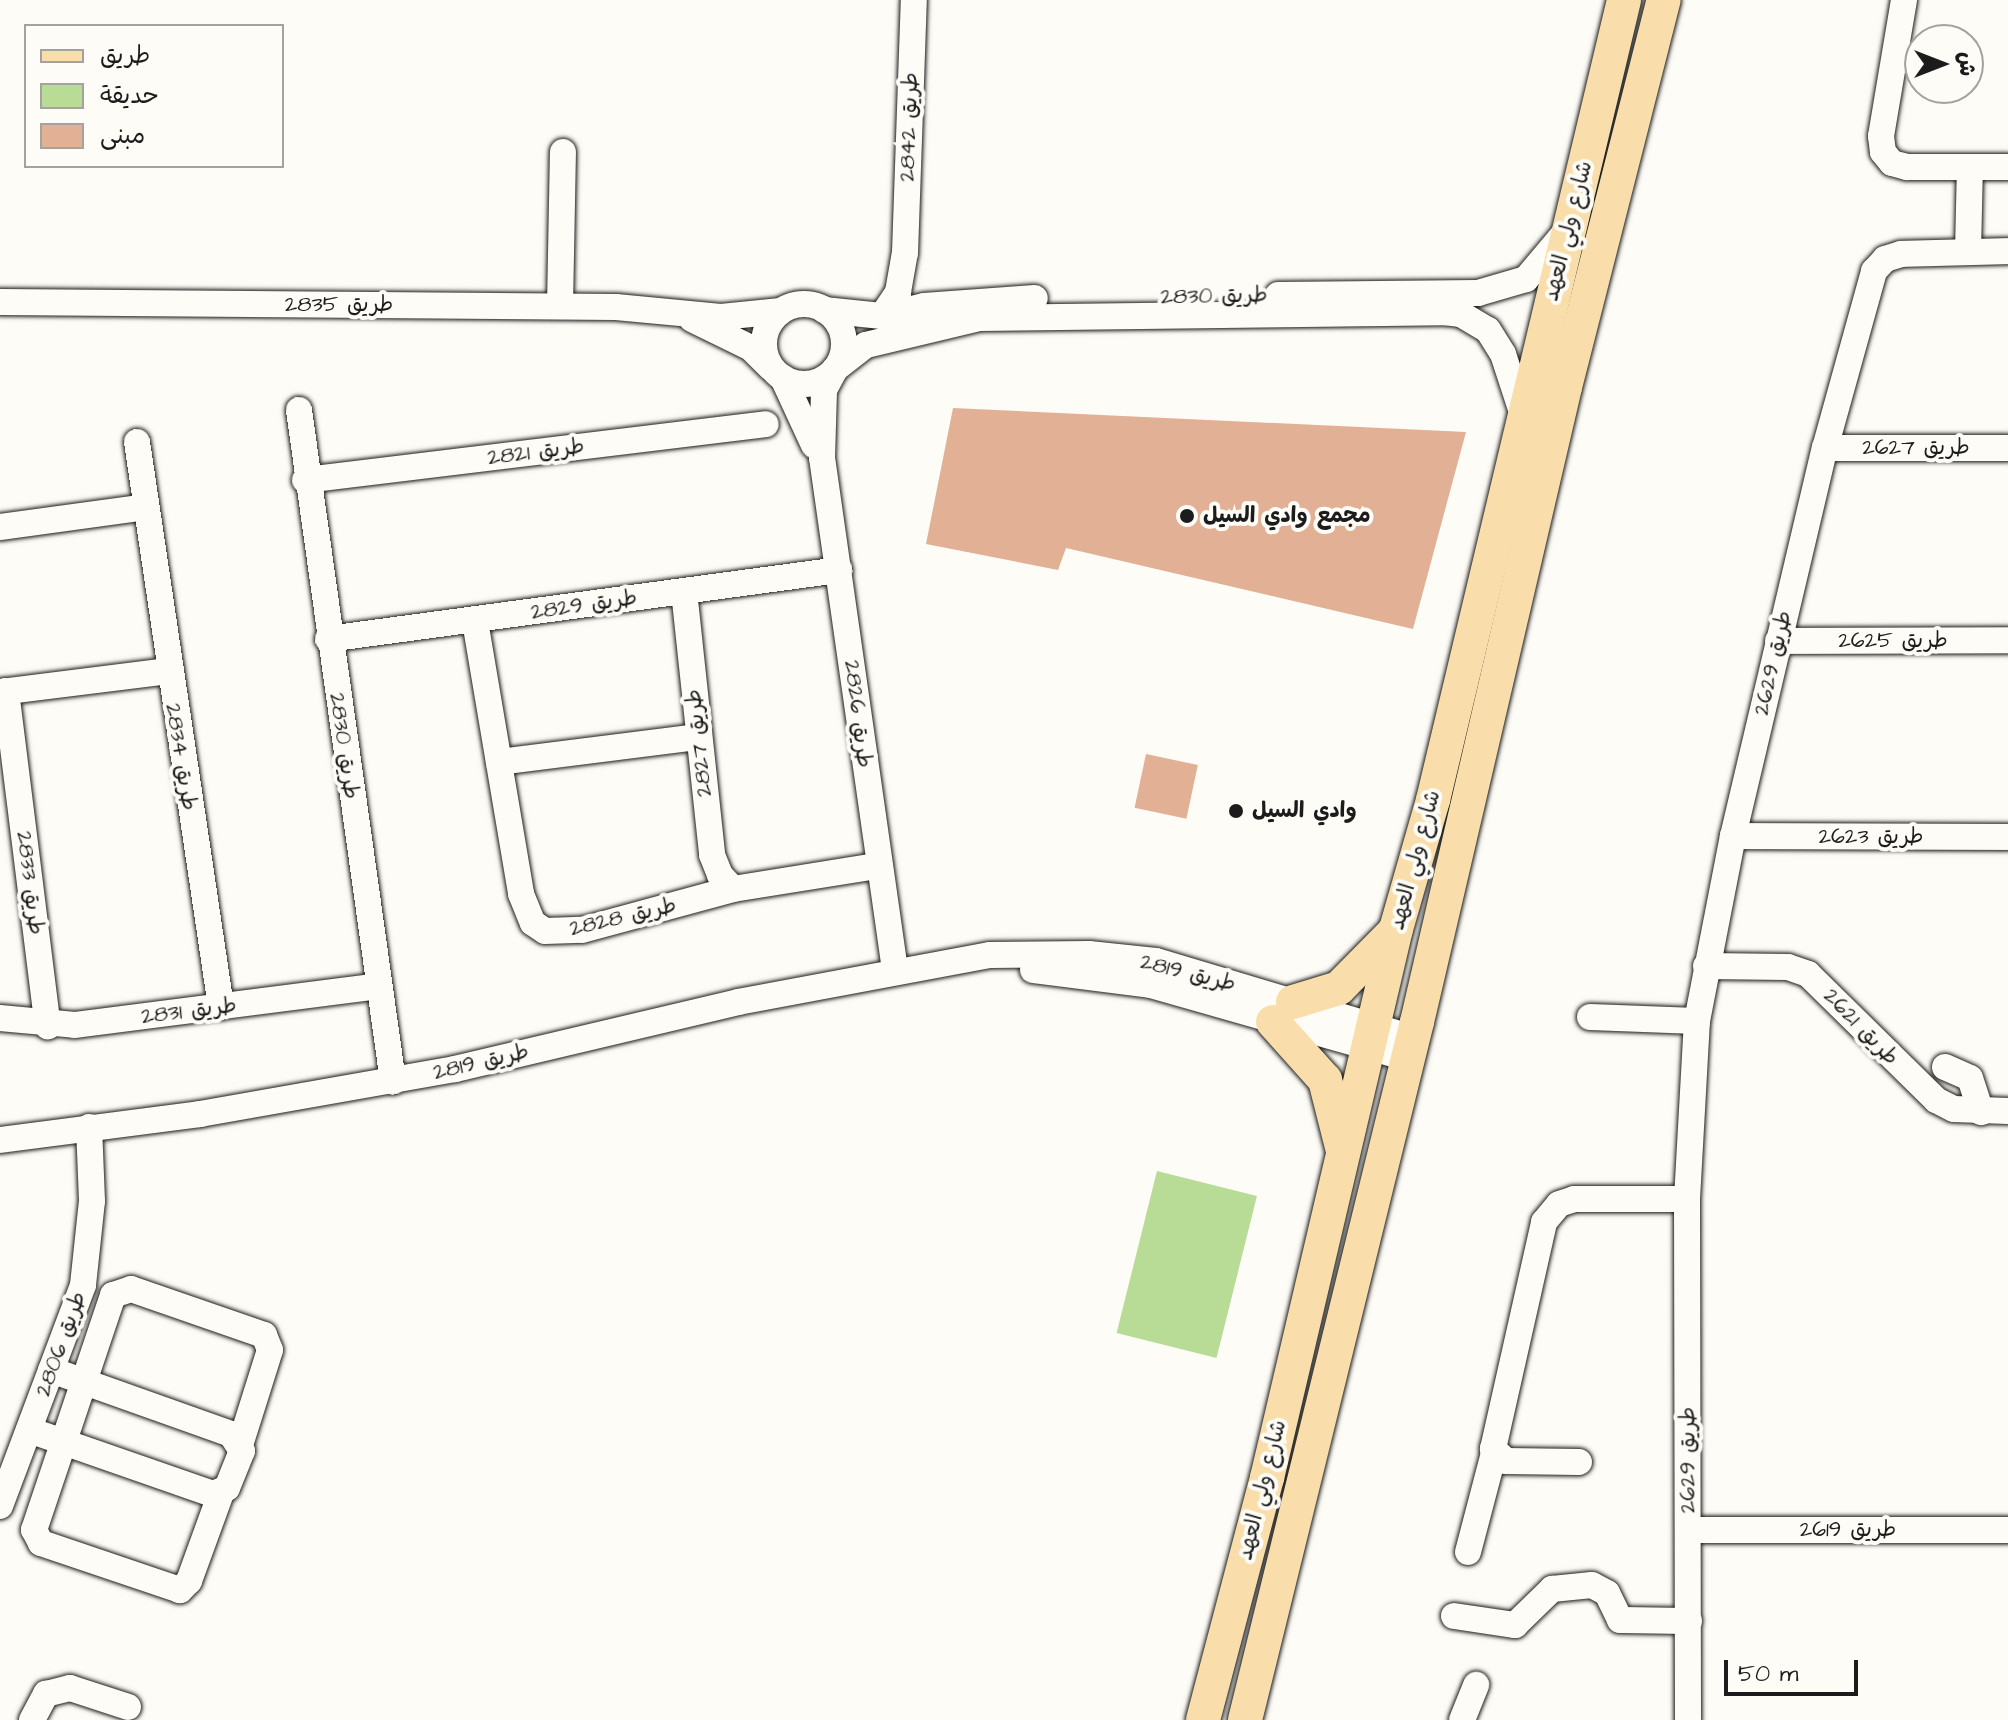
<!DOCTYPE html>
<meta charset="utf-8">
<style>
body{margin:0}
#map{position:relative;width:2008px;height:1720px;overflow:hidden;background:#fdfcf7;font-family:"Architects Daughter","Playpen Sans Arabic",sans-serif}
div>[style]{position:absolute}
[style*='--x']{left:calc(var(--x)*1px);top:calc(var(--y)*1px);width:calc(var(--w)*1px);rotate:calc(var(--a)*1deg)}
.green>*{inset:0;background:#b8dc96;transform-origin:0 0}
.building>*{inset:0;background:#e2b095;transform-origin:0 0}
.roads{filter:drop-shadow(0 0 2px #1c1c1c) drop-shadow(0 0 2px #1c1c1c)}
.minor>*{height:26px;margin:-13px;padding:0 13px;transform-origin:13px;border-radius:13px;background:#fdfcf7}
.minor>.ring{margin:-13px;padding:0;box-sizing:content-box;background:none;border:26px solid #fdfcf7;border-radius:50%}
.major>*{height:34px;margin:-17px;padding:0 17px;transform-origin:17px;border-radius:17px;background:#f9deab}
.dots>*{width:22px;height:22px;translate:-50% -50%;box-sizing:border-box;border:4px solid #fdfcf7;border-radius:50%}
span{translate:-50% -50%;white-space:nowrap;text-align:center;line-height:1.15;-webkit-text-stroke:8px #fdfcf7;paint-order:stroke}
.street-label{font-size:22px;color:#1c1c1c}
.poi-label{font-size:22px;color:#1c1c1c;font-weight:700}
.left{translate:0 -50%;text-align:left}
.legend{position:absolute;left:24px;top:24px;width:260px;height:144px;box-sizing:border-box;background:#fdfcf7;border:2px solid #a3a29f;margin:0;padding:10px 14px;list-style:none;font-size:24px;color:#1c1c1c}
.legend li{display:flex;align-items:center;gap:16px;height:40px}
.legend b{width:40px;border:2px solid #a3a29f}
.north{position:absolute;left:1904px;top:24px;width:80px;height:80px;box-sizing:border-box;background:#fdfcf7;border:2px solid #a3a29f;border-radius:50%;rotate:90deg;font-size:22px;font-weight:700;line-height:32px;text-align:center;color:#1c1c1c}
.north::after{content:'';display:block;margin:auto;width:28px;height:36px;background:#1c1c1c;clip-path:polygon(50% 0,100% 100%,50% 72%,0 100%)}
.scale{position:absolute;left:1724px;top:1660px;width:134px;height:36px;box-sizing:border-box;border:4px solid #1c1c1c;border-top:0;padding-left:10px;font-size:24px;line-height:28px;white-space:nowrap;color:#1c1c1c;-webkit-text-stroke:6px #fdfcf7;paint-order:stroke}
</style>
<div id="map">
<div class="green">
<i style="left:1157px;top:1171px;width:103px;height:167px;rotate:14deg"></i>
</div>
<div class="building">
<i style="clip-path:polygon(953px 408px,1466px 432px,1413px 629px,1066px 548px,1058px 570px,926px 544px)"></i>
<i style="left:1146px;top:754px;width:53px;height:55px;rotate:12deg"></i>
</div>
<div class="roads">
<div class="minor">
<i style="--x:1904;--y:0;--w:138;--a:99.6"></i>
<i style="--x:1881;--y:136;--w:16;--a:83"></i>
<i style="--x:1883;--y:152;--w:14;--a:51"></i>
<i style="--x:1892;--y:163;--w:16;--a:15"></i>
<i style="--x:1907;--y:167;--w:101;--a:0"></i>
<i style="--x:1968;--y:252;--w:85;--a:-88.7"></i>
<i style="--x:1278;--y:295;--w:200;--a:-0.6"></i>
<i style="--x:1478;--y:293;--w:50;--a:-16.3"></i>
<i style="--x:1526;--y:279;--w:57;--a:-49.9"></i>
<i style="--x:0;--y:302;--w:616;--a:0.47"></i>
<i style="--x:616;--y:307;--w:105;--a:5.4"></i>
<i style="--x:721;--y:317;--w:60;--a:-5.7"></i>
<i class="ring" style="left:764px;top:304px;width:54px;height:54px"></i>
<i style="--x:560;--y:306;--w:154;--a:-88.9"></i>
<i style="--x:824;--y:310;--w:58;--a:5.9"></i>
<i style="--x:882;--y:316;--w:43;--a:-13.4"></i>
<i style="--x:924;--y:306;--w:111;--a:-4.1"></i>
<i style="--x:882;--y:316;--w:29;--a:-56"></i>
<i style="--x:898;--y:292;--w:40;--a:-80"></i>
<i style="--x:905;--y:253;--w:253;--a:-88"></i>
<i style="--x:692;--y:319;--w:66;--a:26.2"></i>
<i style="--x:751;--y:348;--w:27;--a:45"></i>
<i style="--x:783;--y:378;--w:74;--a:65.2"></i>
<i style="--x:299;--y:410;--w:678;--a:82.03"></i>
<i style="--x:137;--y:442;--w:571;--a:81.54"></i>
<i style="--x:1825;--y:448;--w:183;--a:0"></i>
<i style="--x:305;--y:480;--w:464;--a:-6.9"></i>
<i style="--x:0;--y:527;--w:147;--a:-7.8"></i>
<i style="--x:684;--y:591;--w:265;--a:83.9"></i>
<i style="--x:712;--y:855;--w:22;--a:68"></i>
<i style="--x:720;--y:875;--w:19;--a:47"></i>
<i style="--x:475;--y:621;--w:277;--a:80.4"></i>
<i style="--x:521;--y:894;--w:31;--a:68"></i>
<i style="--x:533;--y:923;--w:14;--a:34"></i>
<i style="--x:545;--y:931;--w:37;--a:-2"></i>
<i style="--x:582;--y:930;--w:156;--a:-15.2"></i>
<i style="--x:733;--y:889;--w:146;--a:-9.1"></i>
<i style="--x:328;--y:639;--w:516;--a:-7.69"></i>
<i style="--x:1778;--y:641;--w:230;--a:-0.2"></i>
<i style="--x:6;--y:691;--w:338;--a:82.9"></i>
<i style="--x:0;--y:692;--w:169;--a:-7.1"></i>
<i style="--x:499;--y:762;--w:200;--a:-7.2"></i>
<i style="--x:1733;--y:836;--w:275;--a:0.2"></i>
<i style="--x:1706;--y:966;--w:82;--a:0.7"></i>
<i style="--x:1788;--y:967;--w:21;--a:19"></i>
<i style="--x:1808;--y:974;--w:180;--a:44.5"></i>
<i style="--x:1936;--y:1100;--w:20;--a:27"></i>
<i style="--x:1954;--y:1109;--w:54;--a:2.1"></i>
<i style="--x:895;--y:970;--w:517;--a:-98.11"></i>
<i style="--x:822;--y:458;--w:68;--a:-88.3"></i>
<i style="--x:824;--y:390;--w:24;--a:-62"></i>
<i style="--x:835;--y:369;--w:39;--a:-38"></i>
<i style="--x:866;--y:345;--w:116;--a:-13.4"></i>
<i style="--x:979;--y:318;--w:465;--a:-0.7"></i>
<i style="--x:1444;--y:312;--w:17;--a:7"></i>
<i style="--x:1461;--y:314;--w:31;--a:31"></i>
<i style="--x:1488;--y:330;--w:28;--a:58"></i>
<i style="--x:1503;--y:354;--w:61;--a:71.9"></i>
<i style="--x:1033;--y:970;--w:119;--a:7.2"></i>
<i style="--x:1151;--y:985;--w:267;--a:15.9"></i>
<i style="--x:1590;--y:1017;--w:107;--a:2.1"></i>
<i style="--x:0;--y:1018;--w:75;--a:5.3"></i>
<i style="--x:75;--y:1025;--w:305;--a:-7.3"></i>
<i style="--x:1945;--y:1067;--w:27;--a:24"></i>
<i style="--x:1970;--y:1078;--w:36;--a:72"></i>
<i style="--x:0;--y:1140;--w:202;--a:-7.4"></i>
<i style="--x:200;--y:1114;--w:259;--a:-10"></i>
<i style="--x:455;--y:1069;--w:291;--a:-13.3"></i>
<i style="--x:738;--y:1002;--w:256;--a:-10.6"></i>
<i style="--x:990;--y:955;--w:99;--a:-0.6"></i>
<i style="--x:1089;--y:954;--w:67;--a:6"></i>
<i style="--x:1156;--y:961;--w:268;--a:16.7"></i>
<i style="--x:29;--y:1430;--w:195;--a:19.2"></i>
<i style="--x:213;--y:1494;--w:15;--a:-23"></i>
<i style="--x:227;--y:1488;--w:40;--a:-68"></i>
<i style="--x:242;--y:1451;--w:20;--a:-123"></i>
<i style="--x:231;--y:1434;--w:191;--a:-160.4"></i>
<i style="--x:1579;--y:1462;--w:73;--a:-179.2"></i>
<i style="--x:1506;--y:1461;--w:18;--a:-137"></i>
<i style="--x:1493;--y:1449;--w:233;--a:-77.3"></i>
<i style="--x:1544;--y:1222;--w:23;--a:-50"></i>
<i style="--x:1559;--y:1204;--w:16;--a:-18"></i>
<i style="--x:1574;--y:1199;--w:113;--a:0"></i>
<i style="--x:221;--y:1493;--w:94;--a:110"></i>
<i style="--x:189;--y:1581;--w:13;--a:135"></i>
<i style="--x:180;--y:1590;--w:147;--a:-161.3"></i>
<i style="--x:41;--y:1543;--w:15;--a:-118"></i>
<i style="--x:34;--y:1530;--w:248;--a:-71.4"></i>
<i style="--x:113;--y:1295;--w:19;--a:-18"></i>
<i style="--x:131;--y:1289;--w:141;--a:19.1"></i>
<i style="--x:264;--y:1335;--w:16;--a:68"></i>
<i style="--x:270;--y:1350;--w:96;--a:107.5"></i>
<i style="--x:0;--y:1506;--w:236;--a:-69.4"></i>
<i style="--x:83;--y:1285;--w:84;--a:-83.9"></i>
<i style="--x:92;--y:1201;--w:74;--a:-92.3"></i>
<i style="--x:1689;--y:1530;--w:319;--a:0"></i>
<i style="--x:1468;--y:1552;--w:102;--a:-75.3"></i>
<i style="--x:1454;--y:1616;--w:62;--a:8.4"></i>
<i style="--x:1515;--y:1625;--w:52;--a:-44.2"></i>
<i style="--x:1552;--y:1589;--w:40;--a:-5.7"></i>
<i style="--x:1592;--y:1585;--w:17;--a:28"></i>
<i style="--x:1607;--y:1593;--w:30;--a:64"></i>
<i style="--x:1620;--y:1620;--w:69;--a:0.8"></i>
<i style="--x:32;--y:1720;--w:30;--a:-62"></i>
<i style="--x:46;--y:1694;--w:25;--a:-14"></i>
<i style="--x:70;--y:1688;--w:61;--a:18.1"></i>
<i style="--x:1462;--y:1720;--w:38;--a:-68"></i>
<i style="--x:1688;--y:1720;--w:521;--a:-90.11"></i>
<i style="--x:1687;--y:1199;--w:178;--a:-86.8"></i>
<i style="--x:1697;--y:1021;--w:188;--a:-79"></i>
<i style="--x:1733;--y:836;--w:399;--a:-76.7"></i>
<i style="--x:1825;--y:448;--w:184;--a:-74.5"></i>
<i style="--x:1874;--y:271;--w:16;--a:-47"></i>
<i style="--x:1885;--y:259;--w:17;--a:-17"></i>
<i style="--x:1901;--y:254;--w:107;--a:-1.6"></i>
</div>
<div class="major">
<i style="--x:1293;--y:1002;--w:48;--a:-16.9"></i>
<i style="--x:1339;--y:988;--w:77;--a:-45.5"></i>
<i style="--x:1273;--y:1022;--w:78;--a:48.1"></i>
<i style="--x:1325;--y:1080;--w:69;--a:75.8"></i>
<i style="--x:1203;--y:1720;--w:250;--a:-75.2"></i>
<i style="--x:1267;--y:1478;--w:564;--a:-76.78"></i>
<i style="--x:1396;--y:929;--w:134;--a:-74"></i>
<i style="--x:1433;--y:800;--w:822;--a:-76.57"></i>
<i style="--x:1245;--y:1720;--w:719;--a:-76.16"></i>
<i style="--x:1417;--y:1022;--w:652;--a:-76.88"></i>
<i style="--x:1565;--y:387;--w:399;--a:-75.7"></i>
</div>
</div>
<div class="dots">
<i style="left:1187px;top:516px;background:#1c1c1c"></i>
<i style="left:1236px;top:811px;background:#1c1c1c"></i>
</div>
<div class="street-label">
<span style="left:909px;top:127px;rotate:-88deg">طريق 2842</span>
<span style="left:1568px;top:231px;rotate:-76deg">شارع ولي العهد</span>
<span style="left:1214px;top:296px;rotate:-1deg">طريق 2830</span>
<span style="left:339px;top:305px">طريق 2835</span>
<span style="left:1916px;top:448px">طريق 2627</span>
<span style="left:536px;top:452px;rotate:-7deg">طريق 2821</span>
<span style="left:584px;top:605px;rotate:-8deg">طريق 2829</span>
<span style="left:1893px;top:641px">طريق 2625</span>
<span style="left:1773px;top:663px;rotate:-77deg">طريق 2629</span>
<span style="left:858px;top:714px;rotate:83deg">طريق 2826</span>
<span style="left:699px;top:743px;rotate:-96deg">طريق 2827</span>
<span style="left:344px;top:746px;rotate:82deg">طريق 2830</span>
<span style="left:181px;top:757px;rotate:81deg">طريق 2834</span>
<span style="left:1871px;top:837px">طريق 2623</span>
<span style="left:1415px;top:860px;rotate:-75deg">شارع ولي العهد</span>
<span style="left:30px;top:883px;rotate:83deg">طريق 2833</span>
<span style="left:623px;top:917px;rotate:-13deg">طريق 2828</span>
<span style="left:1188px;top:973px;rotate:14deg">طريق 2819</span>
<span style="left:189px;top:1011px;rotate:-7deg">طريق 2831</span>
<span style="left:1861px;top:1027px;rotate:46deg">طريق 2621</span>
<span style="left:481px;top:1062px;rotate:-13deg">طريق 2819</span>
<span style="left:61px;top:1344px;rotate:-70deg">طريق 2806</span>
<span style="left:1688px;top:1460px;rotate:-90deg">طريق 2629</span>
<span style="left:1262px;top:1490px;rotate:-76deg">شارع ولي العهد</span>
<span style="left:1848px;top:1530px">طريق 2619</span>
</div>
<div class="poi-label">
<span class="left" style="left:1203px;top:516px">مجمع وادي السيل</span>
<span class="left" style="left:1252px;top:811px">وادي السيل</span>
</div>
<ul class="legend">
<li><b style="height:10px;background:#f9deab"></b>طريق</li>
<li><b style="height:22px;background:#b8dc96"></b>حديقة</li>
<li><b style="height:22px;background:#e2b095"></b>مبنى</li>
</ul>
<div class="north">ش</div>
<div class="scale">50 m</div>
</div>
